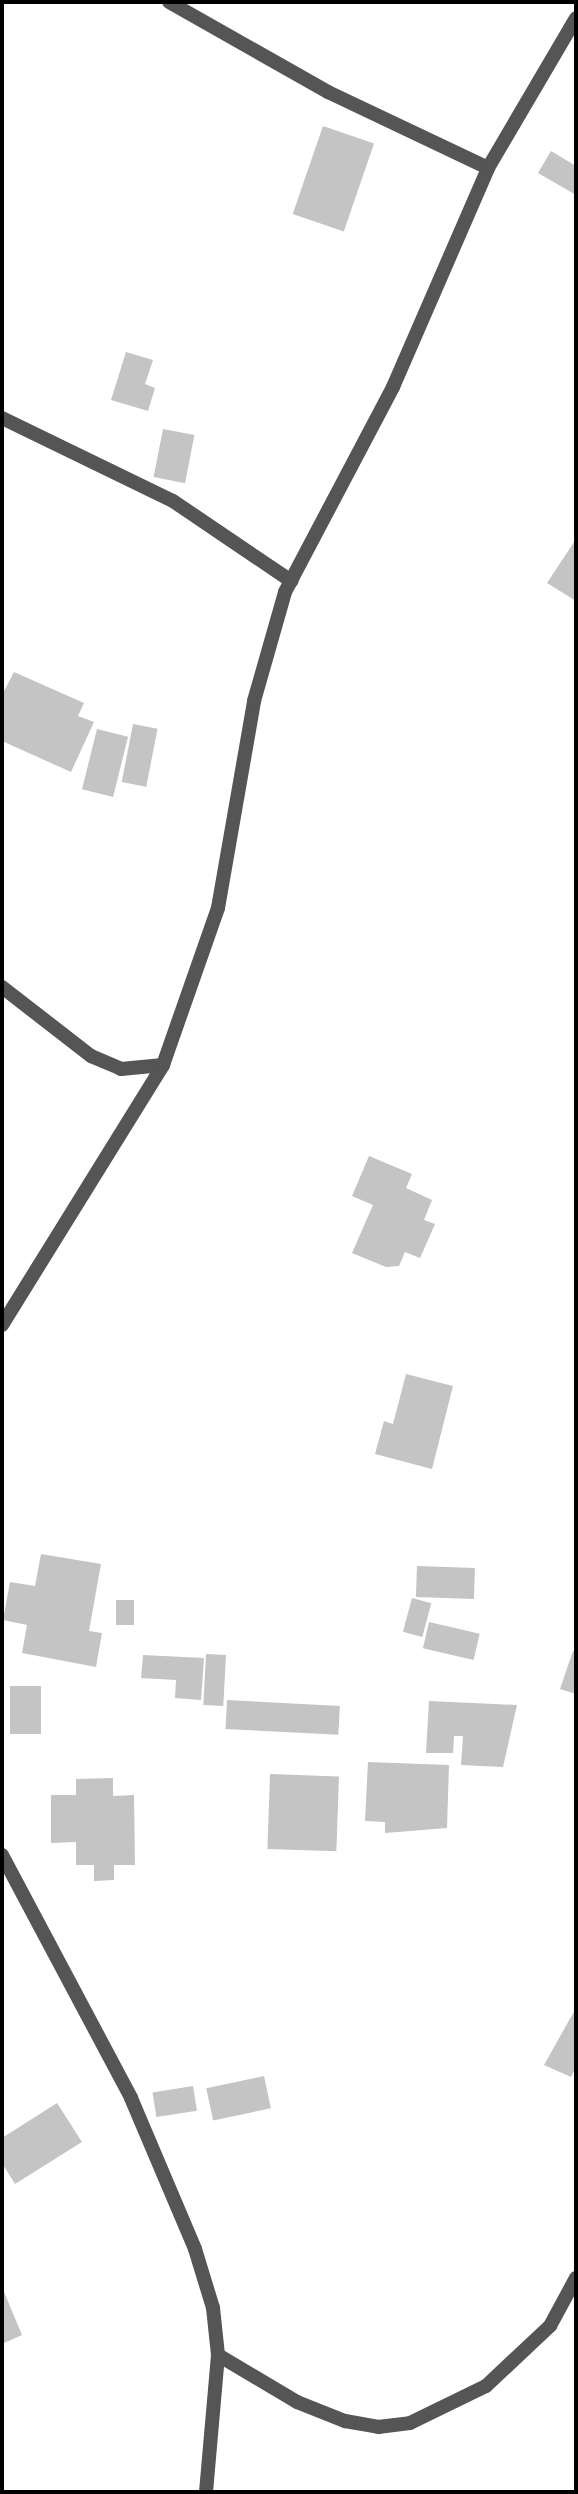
<!DOCTYPE html>
<style>
body{margin:0}
#map{position:relative;width:578px;height:2494px;overflow:hidden;background:#fff;font-family:"PT Sans Narrow",sans-serif}
div>[style]{position:absolute}
[style*='--x']{left:calc(var(--x)*1px);top:calc(var(--y)*1px);width:calc(var(--w)*1px);rotate:calc(var(--a)*1deg)}
.building>*{inset:0;background:#c4c4c4;transform-origin:0 0}
.street>*{height:14px;margin:-7px;padding:0 7px;transform-origin:7px;border-radius:7px;background:#555}
span{translate:-50% -50%;white-space:nowrap;text-align:center;line-height:1.15;-webkit-text-stroke:6px #fff;paint-order:stroke}
.frame{position:absolute;inset:0;border:4px solid #000;pointer-events:none}
</style>
<div id="map">
<div class="building">
<i style="left:323px;top:126px;width:54px;height:93px;rotate:19deg"></i>
<i style="clip-path:polygon(551px 151px,576px 166px,576px 195px,538px 173px)"></i>
<i style="clip-path:polygon(126px 352px,153px 360px,145px 384px,155px 388px,148px 411px,111px 400px)"></i>
<i style="left:163px;top:429px;width:32px;height:49px;rotate:11deg"></i>
<i style="clip-path:polygon(576px 539px,576px 601px,547px 583px)"></i>
<i style="clip-path:polygon(14px 672px,84px 703px,78px 716px,94px 722px,71px 772px,2px 741px,2px 695px)"></i>
<i style="left:133px;top:724px;width:25px;height:59px;rotate:11deg"></i>
<i style="left:97px;top:729px;width:32px;height:62px;rotate:14deg"></i>
<i style="clip-path:polygon(369px 1156px,412px 1174px,406px 1188px,432px 1200px,424px 1220px,435px 1224px,420px 1258px,405px 1252px,399px 1266px,386px 1267px,352px 1253px,373px 1205px,352px 1196px)"></i>
<i style="clip-path:polygon(406px 1374px,453px 1386px,432px 1469px,375px 1454px,384px 1421px,393px 1424px)"></i>
<i style="clip-path:polygon(41px 1554px,101px 1564px,89px 1631px,102px 1633px,96px 1667px,22px 1653px,27px 1625px,3px 1620px,10px 1582px,35px 1586px)"></i>
<i style="left:417px;top:1566px;width:58px;height:31px;rotate:2deg"></i>
<i style="left:412px;top:1598px;width:20px;height:35px;rotate:15deg"></i>
<i style="left:116px;top:1600px;width:18px;height:25px"></i>
<i style="left:429px;top:1622px;width:52px;height:27px;rotate:13deg"></i>
<i style="clip-path:polygon(573px 1651px,576px 1652px,576px 1694px,560px 1689px)"></i>
<i style="left:206px;top:1654px;width:20px;height:51px;rotate:3deg"></i>
<i style="clip-path:polygon(143px 1655px,204px 1658px,201px 1700px,175px 1698px,176px 1680px,141px 1678px)"></i>
<i style="left:10px;top:1686px;width:31px;height:48px"></i>
<i style="left:227px;top:1700px;width:113px;height:29px;rotate:3deg"></i>
<i style="clip-path:polygon(429px 1701px,517px 1705px,503px 1767px,461px 1765px,463px 1736px,454px 1736px,453px 1753px,426px 1753px)"></i>
<i style="clip-path:polygon(368px 1762px,449px 1765px,447px 1828px,385px 1833px,385px 1822px,365px 1821px)"></i>
<i style="left:270px;top:1774px;width:69px;height:75px;rotate:2deg"></i>
<i style="clip-path:polygon(113px 1778px,113px 1796px,134px 1795px,135px 1865px,114px 1865px,114px 1880px,94px 1881px,94px 1865px,76px 1865px,76px 1842px,51px 1843px,51px 1795px,76px 1795px,76px 1779px)"></i>
<i style="clip-path:polygon(576px 2008px,576px 2067px,571px 2077px,544px 2065px)"></i>
<i style="left:264px;top:2076px;width:33px;height:59px;rotate:78deg"></i>
<i style="left:193px;top:2086px;width:25px;height:41px;rotate:81deg"></i>
<i style="clip-path:polygon(57px 2103px,82px 2142px,15px 2184px,2px 2163px,2px 2138px)"></i>
<i style="clip-path:polygon(2px 2287px,22px 2335px,2px 2344px)"></i>
</div>
<div class="street">
<i style="--x:169;--y:2;--w:183;--a:29.5"></i>
<i style="--x:328;--y:92;--w:177;--a:25.4"></i>
<i style="--x:2;--y:418;--w:190;--a:25.9"></i>
<i style="--x:173;--y:501;--w:143;--a:34.1"></i>
<i style="--x:2;--y:987;--w:113;--a:37.8"></i>
<i style="--x:91;--y:1056;--w:33;--a:23"></i>
<i style="--x:121;--y:1069;--w:42;--a:-5.4"></i>
<i style="--x:2;--y:1325;--w:306;--a:-58.2"></i>
<i style="--x:163;--y:1065;--w:166;--a:-70.7"></i>
<i style="--x:218;--y:908;--w:210;--a:-80.1"></i>
<i style="--x:254;--y:701;--w:113;--a:-74.1"></i>
<i style="--x:285;--y:592;--w:232;--a:-62.2"></i>
<i style="--x:393;--y:387;--w:239;--a:-66.5"></i>
<i style="--x:488;--y:168;--w:174;--a:-59.6"></i>
<i style="--x:2;--y:1855;--w:275;--a:62"></i>
<i style="--x:131;--y:2098;--w:164;--a:67"></i>
<i style="--x:195;--y:2249;--w:62;--a:73"></i>
<i style="--x:213;--y:2308;--w:47;--a:83.9"></i>
<i style="--x:218;--y:2355;--w:138;--a:95"></i>
<i style="--x:218;--y:2355;--w:92;--a:30.7"></i>
<i style="--x:297;--y:2402;--w:52;--a:21.6"></i>
<i style="--x:345;--y:2421;--w:34;--a:10"></i>
<i style="--x:378;--y:2427;--w:32;--a:-7"></i>
<i style="--x:410;--y:2423;--w:85;--a:-26"></i>
<i style="--x:486;--y:2386;--w:88;--a:-43.2"></i>
<i style="--x:550;--y:2326;--w:55;--a:-61.6"></i>
</div>
<div class="frame"></div>
</div>
